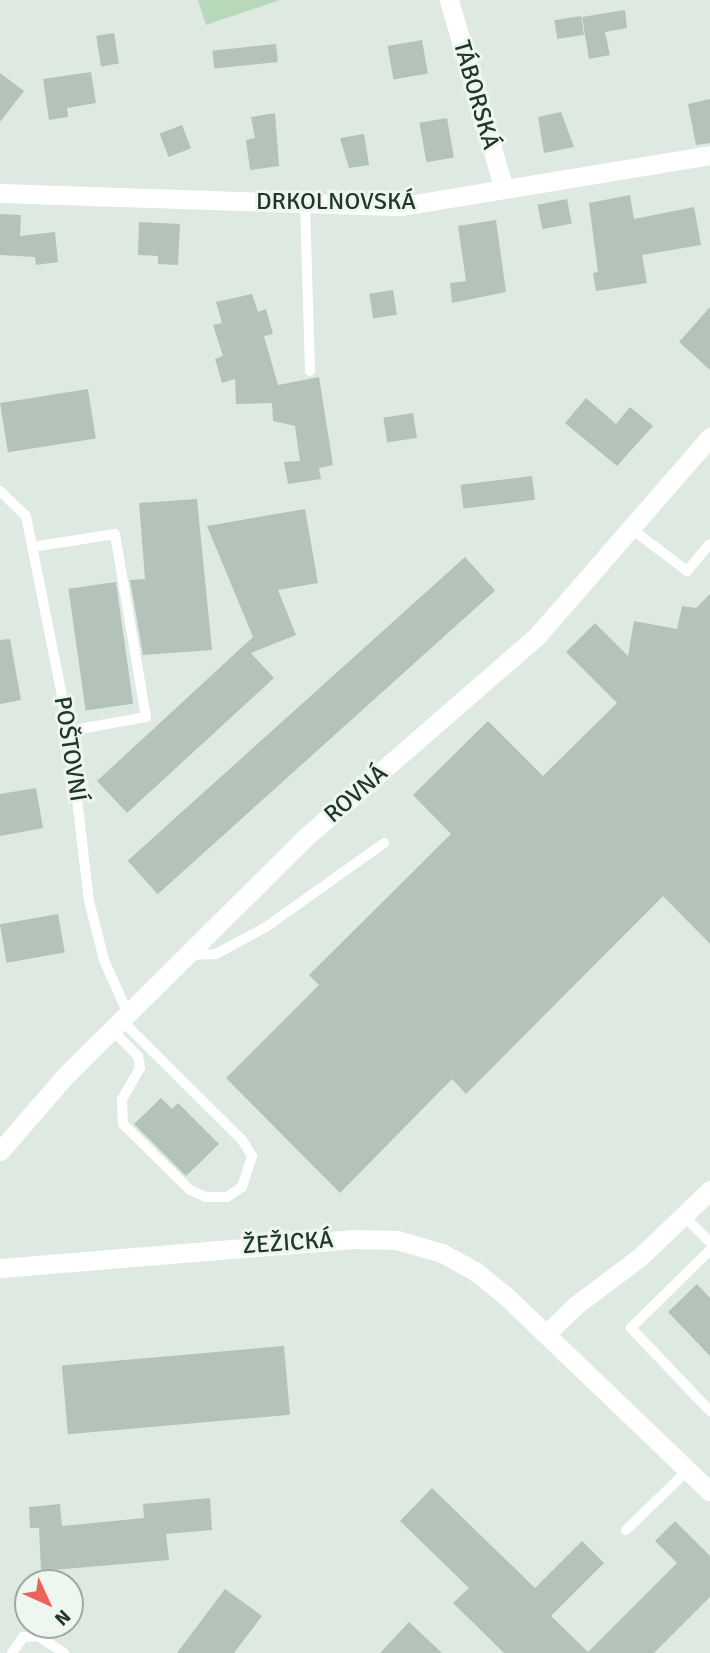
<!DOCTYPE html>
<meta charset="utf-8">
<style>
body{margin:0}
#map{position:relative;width:710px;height:1653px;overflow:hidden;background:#dee9e2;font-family:Signika,sans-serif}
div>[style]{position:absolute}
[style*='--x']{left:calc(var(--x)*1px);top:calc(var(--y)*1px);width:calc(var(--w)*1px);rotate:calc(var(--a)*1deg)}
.green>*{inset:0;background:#b7d9ba}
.building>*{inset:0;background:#b3c3ba;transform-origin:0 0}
.lane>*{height:10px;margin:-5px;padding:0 5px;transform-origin:5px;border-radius:5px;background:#fff}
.street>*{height:19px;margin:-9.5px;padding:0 9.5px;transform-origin:9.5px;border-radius:9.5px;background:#fff}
span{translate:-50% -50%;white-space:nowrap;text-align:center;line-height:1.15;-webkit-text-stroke:6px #eef6f0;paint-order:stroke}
.street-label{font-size:24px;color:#20372d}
.north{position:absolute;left:14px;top:1569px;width:70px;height:70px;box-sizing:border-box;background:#eef6f0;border:2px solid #9caaa2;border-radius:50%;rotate:135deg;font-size:19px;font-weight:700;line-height:28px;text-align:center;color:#20372d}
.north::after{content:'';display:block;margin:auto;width:24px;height:32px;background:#eb6359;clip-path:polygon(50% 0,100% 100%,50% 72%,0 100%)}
</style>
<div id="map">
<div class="green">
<i style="clip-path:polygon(198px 0,280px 0,206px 25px)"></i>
</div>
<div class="building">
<i style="clip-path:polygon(625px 10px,627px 28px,605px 32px,610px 55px,589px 59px,582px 17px)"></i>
<i style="left:581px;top:16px;width:19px;height:27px;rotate:81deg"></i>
<i style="left:114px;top:33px;width:31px;height:18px;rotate:81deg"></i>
<i style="left:422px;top:40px;width:34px;height:35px;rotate:80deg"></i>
<i style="left:276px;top:44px;width:18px;height:64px;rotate:84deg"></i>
<i style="clip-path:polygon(91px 72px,96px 103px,67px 108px,68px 117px,49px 120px,43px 79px)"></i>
<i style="clip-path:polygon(0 73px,24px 91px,0 122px)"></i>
<i style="clip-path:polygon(710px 99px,710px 143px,696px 145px,688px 104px)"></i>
<i style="clip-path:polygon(561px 112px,574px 147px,544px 153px,538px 117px)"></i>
<i style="clip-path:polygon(275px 113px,279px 166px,250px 170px,246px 140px,255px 138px,251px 117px)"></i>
<i style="left:447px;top:118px;width:40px;height:28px;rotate:80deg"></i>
<i style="left:182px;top:125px;width:25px;height:24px;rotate:69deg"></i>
<i style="clip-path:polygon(364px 134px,369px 165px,349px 168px,340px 138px)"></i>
<i style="clip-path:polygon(630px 195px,634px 219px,694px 207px,701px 245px,642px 255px,647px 283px,596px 291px,593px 273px,598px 272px,589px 203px)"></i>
<i style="left:567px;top:199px;width:25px;height:30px;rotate:79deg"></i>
<i style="clip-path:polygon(0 214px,21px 215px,20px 236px,55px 232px,58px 262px,36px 265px,35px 257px,0 255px)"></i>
<i style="clip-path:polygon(496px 220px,506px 292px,452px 303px,450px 283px,466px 281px,458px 226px)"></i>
<i style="clip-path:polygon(139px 222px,180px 224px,178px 265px,158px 264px,158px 256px,138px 255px)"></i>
<i style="left:393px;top:290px;width:25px;height:24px;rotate:81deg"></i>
<i style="clip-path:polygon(252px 294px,258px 312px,266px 309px,273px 334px,264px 336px,278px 385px,319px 377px,333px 465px,319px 468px,321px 479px,288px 484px,284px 462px,300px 461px,295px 426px,273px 421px,272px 403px,236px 404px,235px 379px,222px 383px,215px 359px,223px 356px,213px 325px,222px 323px,216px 302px)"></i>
<i style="clip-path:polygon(710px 307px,710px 370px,679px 342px)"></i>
<i style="left:88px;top:389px;width:50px;height:89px;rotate:81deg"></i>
<i style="clip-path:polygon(586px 398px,616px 424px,630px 407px,653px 426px,617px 466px,565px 423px)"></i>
<i style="left:413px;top:413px;width:25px;height:30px;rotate:81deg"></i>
<i style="left:532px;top:476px;width:24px;height:72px;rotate:83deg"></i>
<i style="clip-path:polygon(197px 499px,212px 650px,143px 655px,130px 580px,145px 579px,139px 503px)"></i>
<i style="clip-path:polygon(305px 509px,318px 583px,278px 590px,296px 635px,251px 653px,274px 678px,127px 813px,97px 781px,253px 637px,207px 526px)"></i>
<i style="left:465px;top:557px;width:45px;height:454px;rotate:48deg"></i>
<i style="left:116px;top:582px;width:123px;height:48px;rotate:82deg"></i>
<i style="clip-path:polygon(710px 594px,710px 944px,663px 896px,466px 1094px,452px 1079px,340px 1193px,226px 1078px,319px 985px,309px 975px,451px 834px,413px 795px,488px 721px,543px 776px,617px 703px,566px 652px,595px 623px,628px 656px,634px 621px,677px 629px,682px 606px,696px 608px)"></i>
<i style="clip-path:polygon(10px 639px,21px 700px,0 704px,0 640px)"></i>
<i style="clip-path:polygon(36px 788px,43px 828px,0 836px,0 794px)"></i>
<i style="left:58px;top:914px;width:39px;height:59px;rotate:80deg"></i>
<i style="clip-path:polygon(161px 1098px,172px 1109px,178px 1103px,219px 1144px,186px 1176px,134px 1124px)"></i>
<i style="clip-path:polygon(697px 1284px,710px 1298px,710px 1356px,668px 1312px)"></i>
<i style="left:284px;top:1346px;width:69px;height:223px;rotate:85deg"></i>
<i style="clip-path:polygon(432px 1488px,535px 1588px,582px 1541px,604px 1563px,551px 1616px,588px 1652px,677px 1563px,655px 1541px,675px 1521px,710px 1556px,710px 1597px,654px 1653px,504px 1653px,453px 1603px,469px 1588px,400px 1521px)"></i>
<i style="clip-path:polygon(210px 1498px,212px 1530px,166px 1534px,169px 1560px,41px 1571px,39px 1528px,30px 1528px,29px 1507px,60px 1504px,62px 1526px,144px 1518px,143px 1504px)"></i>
<i style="clip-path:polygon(225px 1589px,262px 1616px,234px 1653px,177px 1653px)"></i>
<i style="clip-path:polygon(409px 1622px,442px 1653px,380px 1653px)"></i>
</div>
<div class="lane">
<i style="--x:305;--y:203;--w:168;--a:88.3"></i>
<i style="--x:0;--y:491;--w:36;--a:44"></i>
<i style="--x:26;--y:516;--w:219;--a:78.7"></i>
<i style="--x:69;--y:731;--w:171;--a:83.3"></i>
<i style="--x:89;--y:901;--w:61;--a:75.7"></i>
<i style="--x:104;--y:960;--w:59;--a:66"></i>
<i style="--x:633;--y:530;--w:68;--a:37.2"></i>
<i style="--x:687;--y:571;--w:35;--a:-50"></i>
<i style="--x:32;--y:547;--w:84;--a:-8.9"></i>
<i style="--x:115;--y:534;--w:186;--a:80.4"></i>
<i style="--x:146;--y:717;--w:78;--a:169.7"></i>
<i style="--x:191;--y:955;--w:25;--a:-2"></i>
<i style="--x:216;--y:954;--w:57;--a:-28.4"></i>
<i style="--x:266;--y:927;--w:145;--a:-35.4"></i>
<i style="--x:112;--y:1030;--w:37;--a:45"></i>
<i style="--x:138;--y:1056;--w:12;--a:81"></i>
<i style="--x:140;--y:1068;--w:36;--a:120"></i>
<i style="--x:122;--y:1099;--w:25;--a:88"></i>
<i style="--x:123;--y:1124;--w:94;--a:44.6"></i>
<i style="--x:190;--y:1190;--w:17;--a:24"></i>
<i style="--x:206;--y:1197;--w:21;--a:0"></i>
<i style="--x:227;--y:1197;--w:18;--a:-34"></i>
<i style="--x:242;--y:1187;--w:33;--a:-72"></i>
<i style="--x:252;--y:1156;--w:19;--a:-122"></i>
<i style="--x:242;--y:1140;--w:170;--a:-135.2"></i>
<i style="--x:684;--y:1216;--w:37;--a:45"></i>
<i style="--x:710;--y:1250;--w:111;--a:135.4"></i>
<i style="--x:631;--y:1328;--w:115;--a:46.4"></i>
<i style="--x:626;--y:1530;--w:83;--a:-44"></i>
<i style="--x:12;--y:1653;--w:19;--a:-55"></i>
<i style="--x:23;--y:1637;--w:15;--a:-4"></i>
<i style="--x:38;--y:1636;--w:31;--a:33"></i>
</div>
<div class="street">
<i style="--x:449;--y:0;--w:197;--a:73.8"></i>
<i style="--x:0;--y:193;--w:402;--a:1.9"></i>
<i style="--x:402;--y:206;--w:312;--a:-9.4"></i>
<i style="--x:0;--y:1151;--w:101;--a:-49"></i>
<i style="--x:66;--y:1075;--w:341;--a:-44.8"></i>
<i style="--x:308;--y:835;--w:303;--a:-41"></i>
<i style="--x:537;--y:636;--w:264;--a:-49"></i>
<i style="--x:0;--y:1268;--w:352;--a:-4.7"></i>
<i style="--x:351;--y:1239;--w:46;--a:1.2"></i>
<i style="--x:397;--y:1240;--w:47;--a:16.1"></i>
<i style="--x:442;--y:1253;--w:38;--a:29"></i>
<i style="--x:475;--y:1271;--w:41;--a:39.1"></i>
<i style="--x:507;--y:1297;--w:281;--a:43.8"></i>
<i style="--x:546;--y:1334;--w:42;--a:-44"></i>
<i style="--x:576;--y:1305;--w:80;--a:-36.9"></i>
<i style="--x:640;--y:1257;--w:97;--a:-43.7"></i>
</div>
<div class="street-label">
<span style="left:476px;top:95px;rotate:74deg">TÁBORSKÁ</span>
<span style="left:336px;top:202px">DRKOLNOVSKÁ</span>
<span style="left:70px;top:749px;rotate:81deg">POŠTOVNÍ</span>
<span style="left:356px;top:794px;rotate:-41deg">ROVNÁ</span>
<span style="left:288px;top:1243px;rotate:-4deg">ŽEŽICKÁ</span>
</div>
<div class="north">N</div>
</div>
